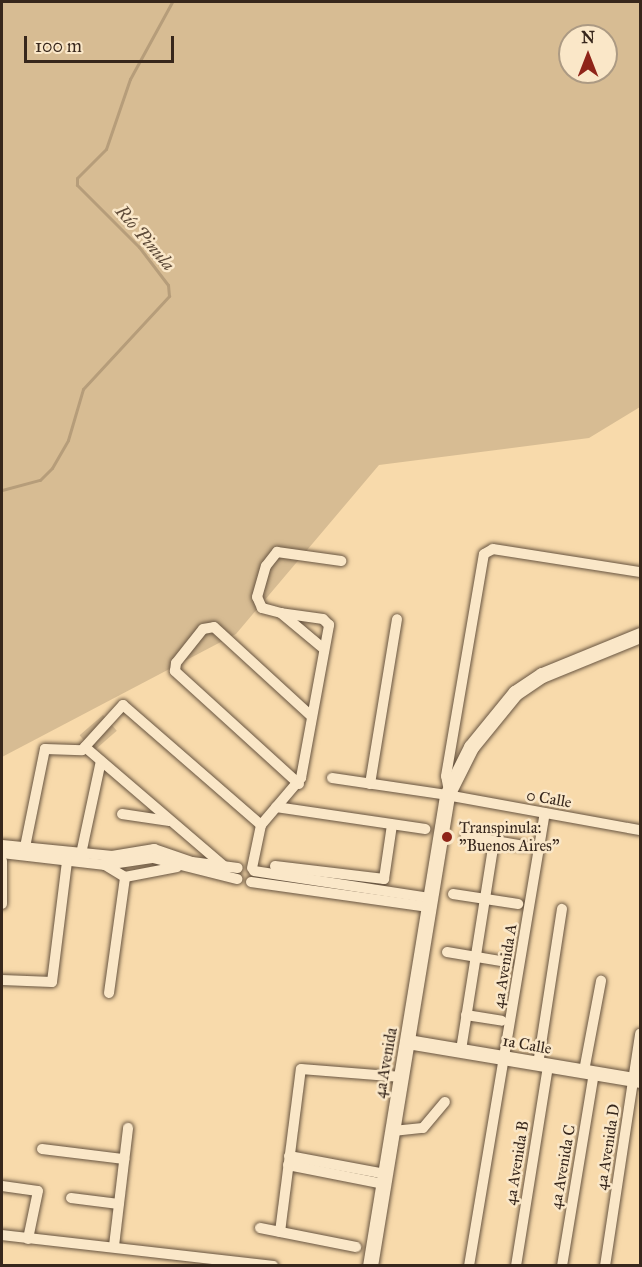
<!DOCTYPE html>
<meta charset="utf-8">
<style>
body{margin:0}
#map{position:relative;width:642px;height:1267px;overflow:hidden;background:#f8daab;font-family:"IM FELL Great Primer",serif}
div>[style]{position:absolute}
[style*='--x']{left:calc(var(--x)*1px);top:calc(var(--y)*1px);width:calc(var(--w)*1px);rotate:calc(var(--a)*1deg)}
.green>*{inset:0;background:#d7bc93;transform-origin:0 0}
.stream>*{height:3px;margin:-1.5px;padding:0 1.5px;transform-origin:1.5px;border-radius:1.5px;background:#b69d7a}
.roads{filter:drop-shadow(0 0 2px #675440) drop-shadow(0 0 2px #675440)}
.minor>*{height:10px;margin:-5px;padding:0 5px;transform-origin:5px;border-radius:5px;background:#fae7c8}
.tertiary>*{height:14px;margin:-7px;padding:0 7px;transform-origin:7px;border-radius:7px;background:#fae7c8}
.secondary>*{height:15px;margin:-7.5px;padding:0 7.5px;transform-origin:7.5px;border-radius:7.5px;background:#fae7c8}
.dots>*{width:16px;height:16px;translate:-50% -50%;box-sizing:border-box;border:3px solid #fae7c8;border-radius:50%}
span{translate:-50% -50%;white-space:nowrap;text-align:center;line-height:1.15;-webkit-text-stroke:5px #fae7c8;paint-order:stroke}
.street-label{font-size:16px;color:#37271c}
.poi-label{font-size:16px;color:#37271c}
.left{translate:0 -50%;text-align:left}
.water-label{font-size:18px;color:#5d4a38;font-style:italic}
.frame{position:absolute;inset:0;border:3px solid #37271c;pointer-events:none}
.north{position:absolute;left:558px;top:24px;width:60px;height:60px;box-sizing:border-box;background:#fae7c8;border:2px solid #ac9a83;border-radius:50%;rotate:0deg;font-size:16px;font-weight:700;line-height:24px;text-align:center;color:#37271c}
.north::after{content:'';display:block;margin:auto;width:21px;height:27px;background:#8f2418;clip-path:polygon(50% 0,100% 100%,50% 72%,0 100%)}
.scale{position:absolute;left:24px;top:36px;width:150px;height:27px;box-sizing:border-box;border:3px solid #37271c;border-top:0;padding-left:8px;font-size:18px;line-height:21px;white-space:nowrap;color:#37271c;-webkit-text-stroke:4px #fae7c8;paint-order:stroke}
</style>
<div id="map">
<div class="green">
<i style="clip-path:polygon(evenodd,2px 2px,640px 2px,640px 407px,589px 438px,379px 465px,236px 634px,2px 757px,2px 2px,570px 36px,606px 36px,606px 72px,570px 72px,570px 36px)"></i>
<i style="left:103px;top:715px;width:21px;height:31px;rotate:49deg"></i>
</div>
<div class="stream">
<i style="--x:2;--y:490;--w:39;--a:-15"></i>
<i style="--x:40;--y:480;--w:17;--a:-45"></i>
<i style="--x:52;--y:468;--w:32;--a:-60"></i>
<i style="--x:68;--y:440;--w:53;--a:-73.6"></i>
<i style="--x:83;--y:389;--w:127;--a:-47.2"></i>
<i style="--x:169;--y:296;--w:11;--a:-95"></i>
<i style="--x:168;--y:285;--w:48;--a:-127.3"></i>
<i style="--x:139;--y:247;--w:88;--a:-135"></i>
<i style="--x:77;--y:185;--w:7;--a:-90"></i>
<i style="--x:77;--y:178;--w:41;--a:-45"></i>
<i style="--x:106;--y:149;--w:74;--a:-71.1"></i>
<i style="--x:130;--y:79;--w:88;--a:-61.4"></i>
</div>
<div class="roads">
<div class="minor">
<i style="--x:324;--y:649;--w:56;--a:-140.1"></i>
<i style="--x:281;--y:613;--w:20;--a:-165"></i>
<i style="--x:262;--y:608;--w:12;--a:-114"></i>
<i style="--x:257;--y:597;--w:32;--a:-74"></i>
<i style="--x:266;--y:566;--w:18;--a:-52"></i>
<i style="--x:277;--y:552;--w:65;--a:8"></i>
<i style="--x:85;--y:747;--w:186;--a:40.6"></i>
<i style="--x:332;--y:778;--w:116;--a:8.4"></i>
<i style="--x:299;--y:784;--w:168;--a:-137.7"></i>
<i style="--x:175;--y:671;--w:8;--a:-83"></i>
<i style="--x:176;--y:663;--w:43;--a:-51.5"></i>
<i style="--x:203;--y:629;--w:11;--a:-10"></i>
<i style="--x:214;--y:627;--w:132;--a:42.5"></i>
<i style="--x:370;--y:784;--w:167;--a:-80.7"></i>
<i style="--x:449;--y:791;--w:15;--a:-101"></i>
<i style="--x:446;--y:776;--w:225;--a:-80.3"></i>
<i style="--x:484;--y:554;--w:10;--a:-29"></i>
<i style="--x:493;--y:549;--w:149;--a:8.9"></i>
<i style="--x:452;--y:796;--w:191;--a:10.3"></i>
<i style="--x:276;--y:807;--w:151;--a:8.4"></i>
<i style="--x:122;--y:814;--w:48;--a:8.5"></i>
<i style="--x:466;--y:836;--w:59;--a:9.8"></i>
<i style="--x:2;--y:845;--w:111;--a:5.7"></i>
<i style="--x:112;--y:856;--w:43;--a:-9.5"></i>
<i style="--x:154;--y:849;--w:40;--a:18.9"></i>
<i style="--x:192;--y:862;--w:46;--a:7.4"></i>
<i style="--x:25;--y:847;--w:100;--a:-78.5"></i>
<i style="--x:45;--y:749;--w:37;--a:2"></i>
<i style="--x:82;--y:750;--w:61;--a:-47.7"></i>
<i style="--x:123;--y:705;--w:183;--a:41"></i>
<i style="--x:2;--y:853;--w:104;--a:6.6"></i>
<i style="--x:105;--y:865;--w:49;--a:-8.3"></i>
<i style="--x:153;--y:858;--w:87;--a:14"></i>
<i style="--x:81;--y:854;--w:95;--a:-77.9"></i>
<i style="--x:2;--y:861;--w:43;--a:90"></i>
<i style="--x:105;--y:865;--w:23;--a:31"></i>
<i style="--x:125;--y:877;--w:53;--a:-10.9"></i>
<i style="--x:275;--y:866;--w:110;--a:6.8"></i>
<i style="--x:384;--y:879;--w:55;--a:-81.6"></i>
<i style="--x:252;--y:868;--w:44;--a:-78.2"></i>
<i style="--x:261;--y:825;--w:62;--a:-49.6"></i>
<i style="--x:301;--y:778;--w:156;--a:-79.6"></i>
<i style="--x:329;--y:625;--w:8;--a:-135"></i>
<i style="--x:323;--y:619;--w:42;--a:-171.9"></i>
<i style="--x:254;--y:871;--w:179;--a:8.7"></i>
<i style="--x:251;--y:882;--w:181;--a:8"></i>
<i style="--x:453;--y:894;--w:66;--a:8.7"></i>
<i style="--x:447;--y:952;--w:61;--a:9.5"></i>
<i style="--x:2;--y:980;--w:50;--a:2.3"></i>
<i style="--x:52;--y:982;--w:121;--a:-82.9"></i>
<i style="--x:109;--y:993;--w:117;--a:-82.1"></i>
<i style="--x:466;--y:1015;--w:36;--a:9"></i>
<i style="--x:461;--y:1050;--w:212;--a:-81"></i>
<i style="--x:538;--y:1064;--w:157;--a:-81.2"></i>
<i style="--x:584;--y:1071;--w:92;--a:-79.3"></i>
<i style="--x:393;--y:1131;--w:30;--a:-6"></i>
<i style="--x:423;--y:1128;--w:34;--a:-50"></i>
<i style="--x:42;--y:1149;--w:83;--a:7"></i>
<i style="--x:289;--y:1156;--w:99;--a:10.5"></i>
<i style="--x:288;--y:1165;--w:98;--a:11.2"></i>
<i style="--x:2;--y:1186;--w:36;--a:8"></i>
<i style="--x:38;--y:1191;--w:49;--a:101.8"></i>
<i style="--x:71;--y:1198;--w:48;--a:7.1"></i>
<i style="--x:260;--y:1228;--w:98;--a:11.2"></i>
<i style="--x:280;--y:1232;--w:164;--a:-82.7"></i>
<i style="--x:301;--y:1069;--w:101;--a:4.5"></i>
<i style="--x:2;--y:1235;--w:273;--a:6.5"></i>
<i style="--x:114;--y:1246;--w:119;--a:-83.2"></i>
<i style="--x:469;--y:1266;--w:459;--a:-80.5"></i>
<i style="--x:516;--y:1266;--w:203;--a:-80.9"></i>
<i style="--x:562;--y:1266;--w:196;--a:-80.6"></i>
<i style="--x:605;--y:1266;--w:235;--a:-81.4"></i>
</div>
<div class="tertiary">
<i style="--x:408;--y:1042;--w:235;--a:9.5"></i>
</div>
<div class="secondary">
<i style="--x:370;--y:1266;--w:477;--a:-80.7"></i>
<i style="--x:447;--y:795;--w:54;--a:-63.4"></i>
<i style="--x:471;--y:747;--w:70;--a:-50.8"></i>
<i style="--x:515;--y:693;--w:32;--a:-34"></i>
<i style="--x:542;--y:675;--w:106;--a:-22.2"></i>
</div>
</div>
<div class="dots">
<i style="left:447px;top:837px;background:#8f2418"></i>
</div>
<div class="street-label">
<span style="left:549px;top:799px;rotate:10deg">0 Calle</span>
<span style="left:505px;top:966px;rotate:-81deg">4a Avenida A</span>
<span style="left:527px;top:1045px;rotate:10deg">1a Calle</span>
<span style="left:386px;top:1063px;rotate:-80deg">4a Avenida</span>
<span style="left:608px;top:1147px;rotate:-81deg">4a Avenida D</span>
<span style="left:517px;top:1163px;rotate:-81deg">4a Avenida B</span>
<span style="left:563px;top:1167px;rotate:-80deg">4a Avenida C</span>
</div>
<div class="poi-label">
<span class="left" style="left:459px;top:837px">Transpinula:<br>"Buenos Aires"</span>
</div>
<div class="water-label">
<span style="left:145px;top:238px;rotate:49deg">Río Pinula</span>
</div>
<div class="frame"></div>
<div class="north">N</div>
<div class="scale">100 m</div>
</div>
